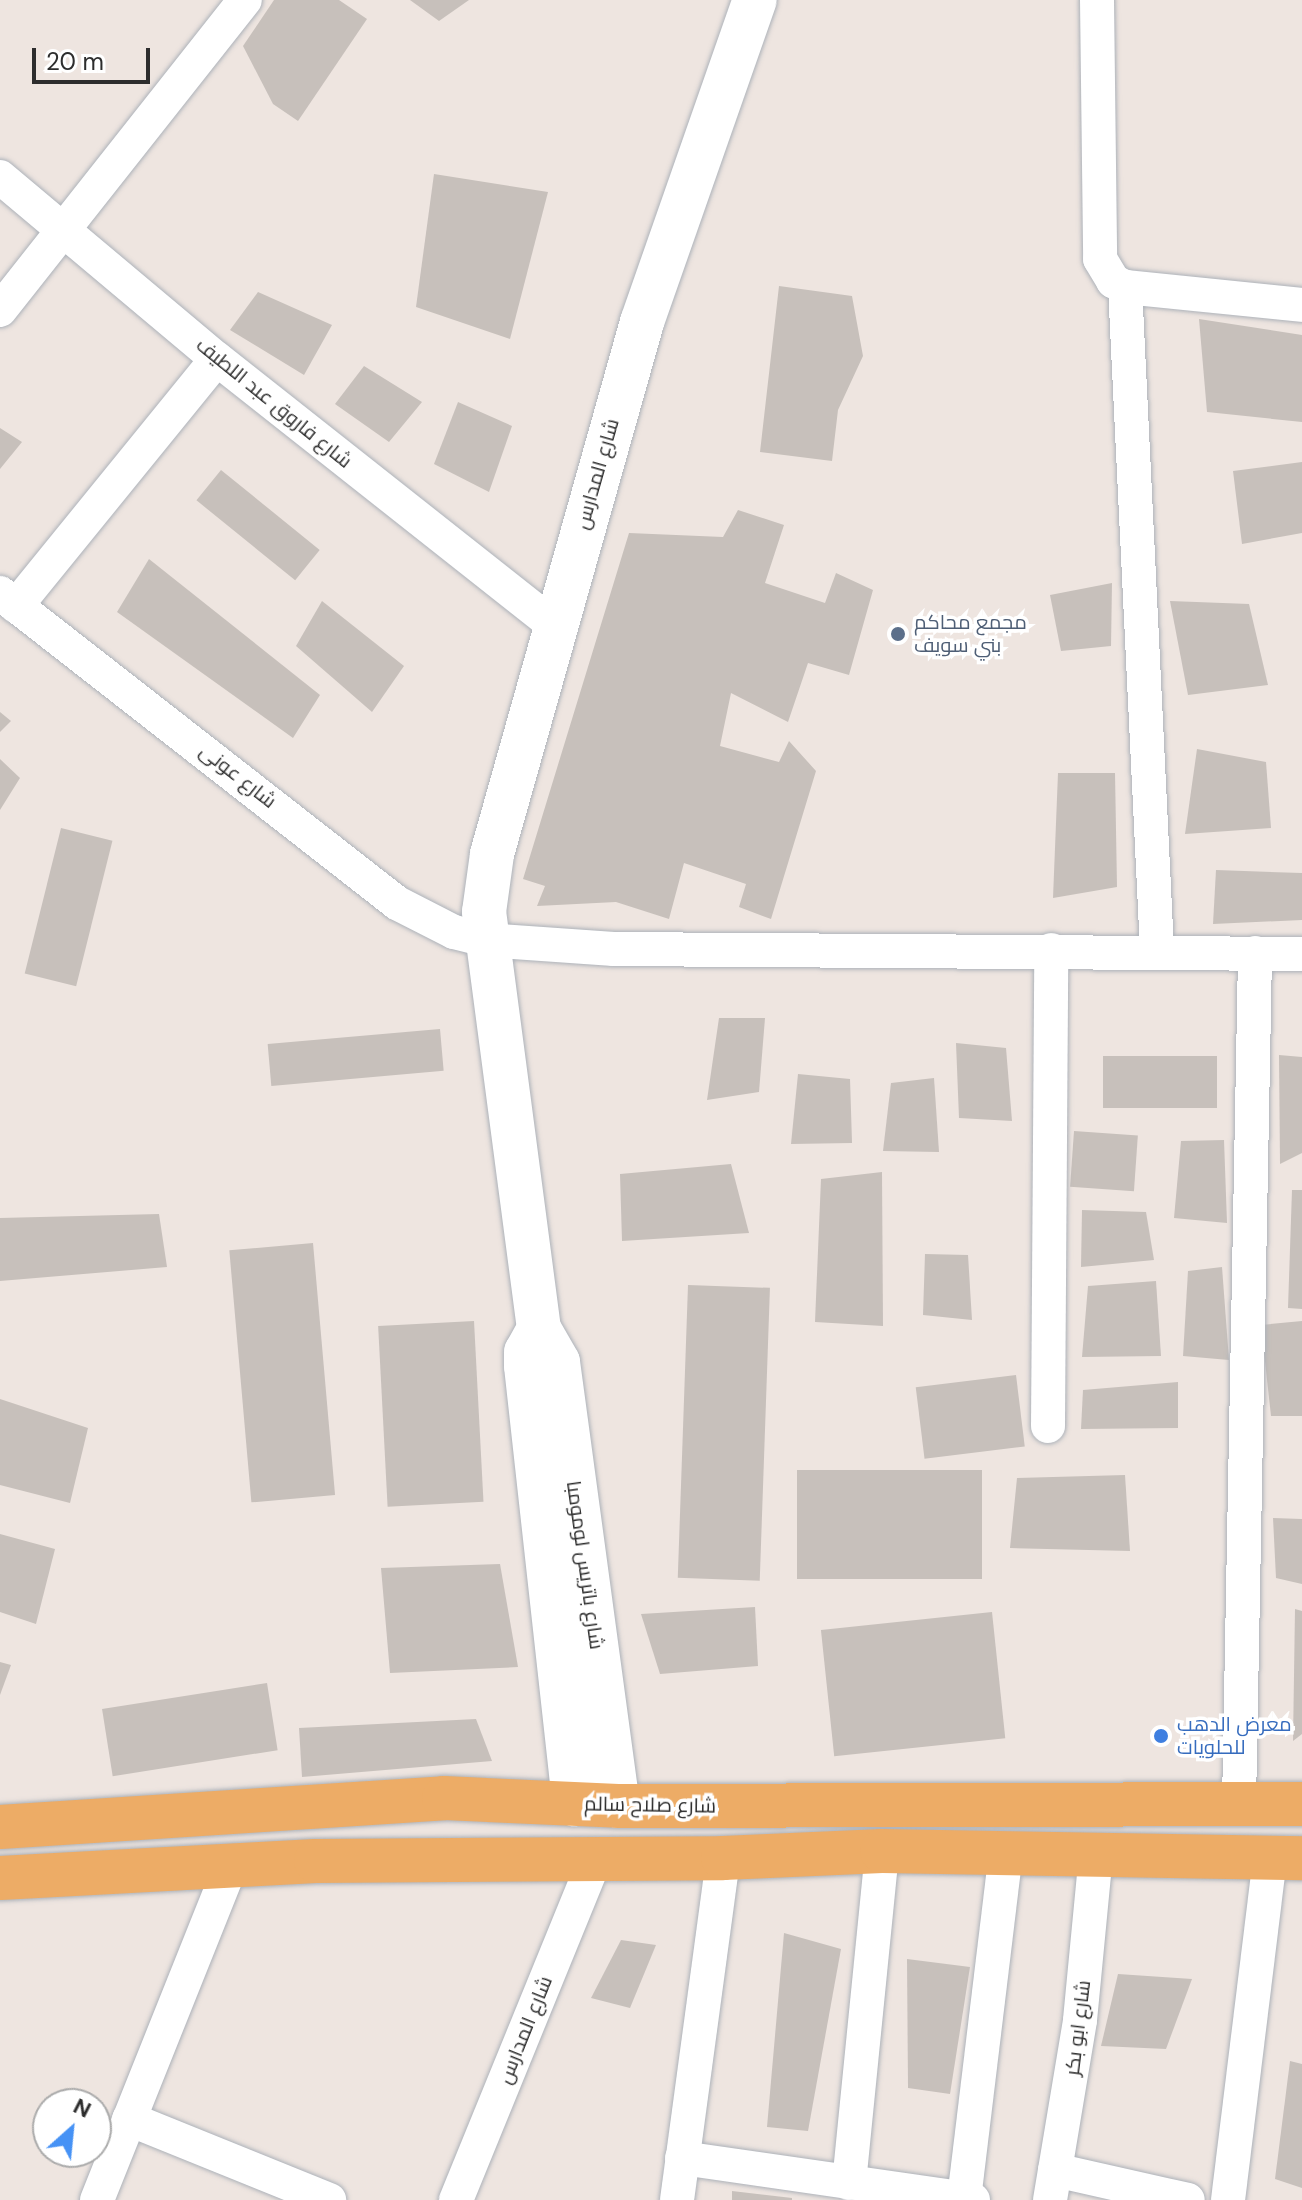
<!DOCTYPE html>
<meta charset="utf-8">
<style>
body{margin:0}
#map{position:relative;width:1302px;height:2200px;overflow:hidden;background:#eee5e0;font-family:"DM Sans",Cairo,sans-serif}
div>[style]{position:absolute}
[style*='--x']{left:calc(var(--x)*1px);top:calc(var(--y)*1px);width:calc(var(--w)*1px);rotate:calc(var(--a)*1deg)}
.building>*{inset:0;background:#c7c0bb;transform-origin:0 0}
.roads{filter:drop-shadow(0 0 2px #adb2b9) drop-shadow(0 0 2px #adb2b9)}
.street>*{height:34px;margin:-17px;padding:0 17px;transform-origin:17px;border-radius:17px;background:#fff}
.secondary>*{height:44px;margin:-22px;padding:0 22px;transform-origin:22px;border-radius:22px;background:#fff}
.primary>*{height:44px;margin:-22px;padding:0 22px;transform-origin:22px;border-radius:22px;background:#edac66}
.dots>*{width:22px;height:22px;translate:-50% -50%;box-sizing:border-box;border:4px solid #fff;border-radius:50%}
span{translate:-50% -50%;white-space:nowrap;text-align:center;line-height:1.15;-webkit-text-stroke:7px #fff;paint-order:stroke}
.street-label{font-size:20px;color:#2d2d2d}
.service-label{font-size:20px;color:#4e5e75}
.left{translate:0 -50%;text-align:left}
.shop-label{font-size:20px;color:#366cbe}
.north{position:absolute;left:32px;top:2088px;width:80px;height:80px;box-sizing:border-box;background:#fff;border:2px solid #ababab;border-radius:50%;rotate:27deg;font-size:22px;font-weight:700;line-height:32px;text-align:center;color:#2d2d2d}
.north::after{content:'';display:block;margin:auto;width:28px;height:36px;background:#4692f5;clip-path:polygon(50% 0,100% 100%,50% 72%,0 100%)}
.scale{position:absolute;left:32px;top:48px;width:118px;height:36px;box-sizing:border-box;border:4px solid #2d2d2d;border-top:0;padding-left:10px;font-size:24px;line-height:28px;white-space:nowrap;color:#2d2d2d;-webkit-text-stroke:6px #fff;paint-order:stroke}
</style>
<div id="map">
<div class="building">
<i style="clip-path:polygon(274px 0,339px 0,367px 19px,298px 121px,273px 104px,243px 46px)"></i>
<i style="clip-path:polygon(410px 0,469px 0,439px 21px)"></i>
<i style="clip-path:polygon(434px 174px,548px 192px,510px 339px,416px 307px)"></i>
<i style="clip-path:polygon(779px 286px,852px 296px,863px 356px,838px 410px,832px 461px,760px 452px)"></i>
<i style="clip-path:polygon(258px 292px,332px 325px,304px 375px,230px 330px)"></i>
<i style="clip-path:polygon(1199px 319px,1302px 335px,1302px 422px,1207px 412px)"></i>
<i style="clip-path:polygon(364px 366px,422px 402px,389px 442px,335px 404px)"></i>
<i style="clip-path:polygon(458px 402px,512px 426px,489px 492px,434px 464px)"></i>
<i style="clip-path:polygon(0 428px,22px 442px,0 469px)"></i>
<i style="clip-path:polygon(1302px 462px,1302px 533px,1242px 544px,1233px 471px)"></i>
<i style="left:221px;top:470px;width:127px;height:39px;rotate:39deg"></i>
<i style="clip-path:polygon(738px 510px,784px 525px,765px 583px,825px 603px,836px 573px,873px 590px,849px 675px,808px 663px,788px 722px,731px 693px,720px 746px,779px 762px,789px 741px,816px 771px,771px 919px,739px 907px,746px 884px,684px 863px,669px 919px,616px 902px,537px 906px,545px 886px,523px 879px,629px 533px,723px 537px)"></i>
<i style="clip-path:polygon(149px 559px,320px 695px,293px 738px,117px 612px)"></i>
<i style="clip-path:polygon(1112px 583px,1111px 646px,1061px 651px,1050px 595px)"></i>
<i style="clip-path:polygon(322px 601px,404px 666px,372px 712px,296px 646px)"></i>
<i style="clip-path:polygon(1170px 601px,1249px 604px,1268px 685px,1188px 695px)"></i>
<i style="clip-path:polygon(0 712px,11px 721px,0 732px)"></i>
<i style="clip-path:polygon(1197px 749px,1266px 762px,1271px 828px,1185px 834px)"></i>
<i style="clip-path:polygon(0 759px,20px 778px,0 810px)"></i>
<i style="clip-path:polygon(1058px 773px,1115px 773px,1117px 887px,1053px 898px)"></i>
<i style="left:61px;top:828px;width:53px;height:150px;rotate:14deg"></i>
<i style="clip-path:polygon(1216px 870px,1302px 873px,1302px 920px,1213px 924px)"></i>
<i style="clip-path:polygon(719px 1018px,765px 1018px,759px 1092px,707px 1100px)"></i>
<i style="left:440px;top:1029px;width:42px;height:173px;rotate:85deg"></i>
<i style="clip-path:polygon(956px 1043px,1006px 1048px,1012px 1121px,959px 1118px)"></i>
<i style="clip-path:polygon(1279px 1055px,1302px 1057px,1302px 1153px,1280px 1164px)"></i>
<i style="left:1217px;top:1056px;width:52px;height:114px;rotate:90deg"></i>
<i style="clip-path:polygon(798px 1074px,850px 1079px,852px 1143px,791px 1144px)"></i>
<i style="clip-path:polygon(934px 1078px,939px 1152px,883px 1151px,891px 1083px)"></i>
<i style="left:1074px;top:1131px;width:64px;height:56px;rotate:4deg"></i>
<i style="clip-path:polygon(1224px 1140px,1227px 1223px,1174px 1218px,1181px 1141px)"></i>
<i style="clip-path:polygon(731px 1164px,749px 1233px,622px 1241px,620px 1174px)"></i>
<i style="clip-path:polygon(882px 1172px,883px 1326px,815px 1322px,821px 1179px)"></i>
<i style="clip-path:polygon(1292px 1190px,1302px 1190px,1302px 1309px,1288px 1308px)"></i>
<i style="clip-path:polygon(1082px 1210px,1146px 1212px,1154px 1260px,1081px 1267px)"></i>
<i style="clip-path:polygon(159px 1214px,167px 1267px,0 1281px,0 1218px)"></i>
<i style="left:313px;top:1243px;width:253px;height:84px;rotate:85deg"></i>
<i style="clip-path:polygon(925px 1254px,968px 1255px,972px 1320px,923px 1315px)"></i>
<i style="clip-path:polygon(1222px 1267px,1229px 1360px,1183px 1356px,1188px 1271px)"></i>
<i style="clip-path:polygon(1156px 1281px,1161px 1356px,1082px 1357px,1088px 1286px)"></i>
<i style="left:688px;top:1285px;width:82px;height:293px;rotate:2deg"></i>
<i style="left:474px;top:1321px;width:181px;height:96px;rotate:87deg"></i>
<i style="clip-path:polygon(1302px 1321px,1302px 1416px,1271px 1416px,1261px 1325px)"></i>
<i style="left:1016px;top:1375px;width:72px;height:101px;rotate:83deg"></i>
<i style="clip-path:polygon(1178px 1382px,1178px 1428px,1081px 1429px,1083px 1390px)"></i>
<i style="clip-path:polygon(0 1399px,88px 1428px,70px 1503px,0 1485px)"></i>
<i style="left:797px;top:1470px;width:185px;height:109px"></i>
<i style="clip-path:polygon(1125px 1475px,1130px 1551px,1010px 1548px,1017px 1478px)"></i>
<i style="clip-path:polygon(1273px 1518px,1302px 1519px,1302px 1584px,1276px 1578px)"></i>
<i style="clip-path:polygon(0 1534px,55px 1549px,36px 1624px,0 1612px)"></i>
<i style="clip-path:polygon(500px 1564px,518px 1667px,390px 1673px,381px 1568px)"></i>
<i style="clip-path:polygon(755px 1607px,758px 1666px,660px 1674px,641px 1614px)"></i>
<i style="clip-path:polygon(1295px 1609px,1302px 1611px,1302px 1734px,1293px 1741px)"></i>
<i style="left:992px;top:1612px;width:127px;height:172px;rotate:84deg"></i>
<i style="clip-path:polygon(0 1662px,11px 1665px,0 1695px)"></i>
<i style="left:267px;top:1683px;width:68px;height:167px;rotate:81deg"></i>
<i style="clip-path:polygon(476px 1719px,492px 1761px,302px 1777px,299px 1728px)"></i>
<i style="clip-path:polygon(784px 1933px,841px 1949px,808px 2131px,767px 2127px)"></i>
<i style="clip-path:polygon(621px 1940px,656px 1945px,630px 2008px,591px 1998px)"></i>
<i style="clip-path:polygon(907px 1959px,970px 1967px,950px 2094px,908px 2088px)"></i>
<i style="clip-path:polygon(1118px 1974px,1192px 1979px,1166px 2049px,1101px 2046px)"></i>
<i style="clip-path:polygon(1290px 2061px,1302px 2064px,1302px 2188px,1275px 2179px)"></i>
<i style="clip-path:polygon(732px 2191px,792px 2198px,792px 2200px,732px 2200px)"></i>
</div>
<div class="roads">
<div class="street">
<i style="--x:1097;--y:0;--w:259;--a:89.3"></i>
<i style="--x:1100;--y:259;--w:26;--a:59"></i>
<i style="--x:1113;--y:281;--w:13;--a:27"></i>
<i style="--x:0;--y:177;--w:283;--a:40"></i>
<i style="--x:217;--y:359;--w:428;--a:38.3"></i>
<i style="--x:0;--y:310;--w:395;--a:-51.7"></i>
<i style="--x:0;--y:593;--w:504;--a:37.98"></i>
<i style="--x:397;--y:903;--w:64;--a:27"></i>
<i style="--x:454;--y:932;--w:32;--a:14"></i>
<i style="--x:485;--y:940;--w:129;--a:4"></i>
<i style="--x:614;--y:949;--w:688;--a:0.42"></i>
<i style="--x:16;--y:606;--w:318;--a:-50.9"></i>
<i style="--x:1157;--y:950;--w:664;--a:-92.76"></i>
<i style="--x:1125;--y:287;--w:178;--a:5.8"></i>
<i style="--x:1048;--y:1426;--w:476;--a:-89.6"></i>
<i style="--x:1239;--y:1804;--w:851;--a:-88.92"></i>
<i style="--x:129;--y:2119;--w:216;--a:22"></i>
<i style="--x:682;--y:2158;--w:294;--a:8.2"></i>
<i style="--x:1055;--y:2170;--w:136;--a:12.7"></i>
<i style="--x:849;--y:2183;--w:334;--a:-84.3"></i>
<i style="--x:964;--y:2199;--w:350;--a:-83.1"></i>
<i style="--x:97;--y:2200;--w:361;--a:-68.2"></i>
<i style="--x:456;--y:2200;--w:367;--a:-67.8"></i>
<i style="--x:677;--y:2200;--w:345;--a:-82.3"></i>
<i style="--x:1050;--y:2200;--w:182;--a:-80.5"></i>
<i style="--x:1080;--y:2020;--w:167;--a:-84.5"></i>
<i style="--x:1228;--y:2200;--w:345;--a:-83"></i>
</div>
<div class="secondary">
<i style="--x:539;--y:1329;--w:26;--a:119"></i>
<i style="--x:526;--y:1352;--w:14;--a:90"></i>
<i style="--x:526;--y:1366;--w:441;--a:83.7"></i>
<i style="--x:618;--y:1806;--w:448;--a:-97.7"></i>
<i style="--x:558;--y:1362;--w:38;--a:-120"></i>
<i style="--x:539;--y:1329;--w:421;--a:-97.5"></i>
<i style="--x:484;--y:912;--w:59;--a:-82.1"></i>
<i style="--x:492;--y:854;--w:553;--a:-74.25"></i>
<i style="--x:642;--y:322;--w:341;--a:-70.7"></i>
</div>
<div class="primary">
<i style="--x:0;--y:1827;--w:445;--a:-3.7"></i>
<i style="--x:444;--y:1798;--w:174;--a:2.6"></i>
<i style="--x:618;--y:1806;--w:684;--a:-0.17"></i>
<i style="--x:0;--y:1878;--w:316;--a:-3.1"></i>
<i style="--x:316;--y:1861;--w:407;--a:-0.4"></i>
<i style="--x:723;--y:1858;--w:159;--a:-2.5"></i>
<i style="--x:882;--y:1851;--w:420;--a:1"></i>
</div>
</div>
<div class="dots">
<i style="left:898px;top:634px;background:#5c6f8a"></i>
<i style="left:1161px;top:1736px;background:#3f7fe0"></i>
</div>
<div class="street-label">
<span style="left:274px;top:403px;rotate:39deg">شارع فاروق عبد اللطيف</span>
<span style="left:597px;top:474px;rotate:-74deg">شارع المدارس</span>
<span style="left:238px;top:776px;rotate:38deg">شارع عونى</span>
<span style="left:585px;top:1565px;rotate:82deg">شارع باتريس لومومبا</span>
<span style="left:650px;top:1805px;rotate:1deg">شارع صلاح سالم</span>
<span style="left:1078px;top:2028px;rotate:-83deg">شارع ابو بكر</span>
<span style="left:525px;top:2030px;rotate:-68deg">شارع المدارس</span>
</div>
<div class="service-label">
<span class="left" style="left:914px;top:634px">مجمع محاكم<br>بني سويف</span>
</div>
<div class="shop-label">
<span class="left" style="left:1177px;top:1736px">معرض الدهب<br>للحلويات</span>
</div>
<div class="north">N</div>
<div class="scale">20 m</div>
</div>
